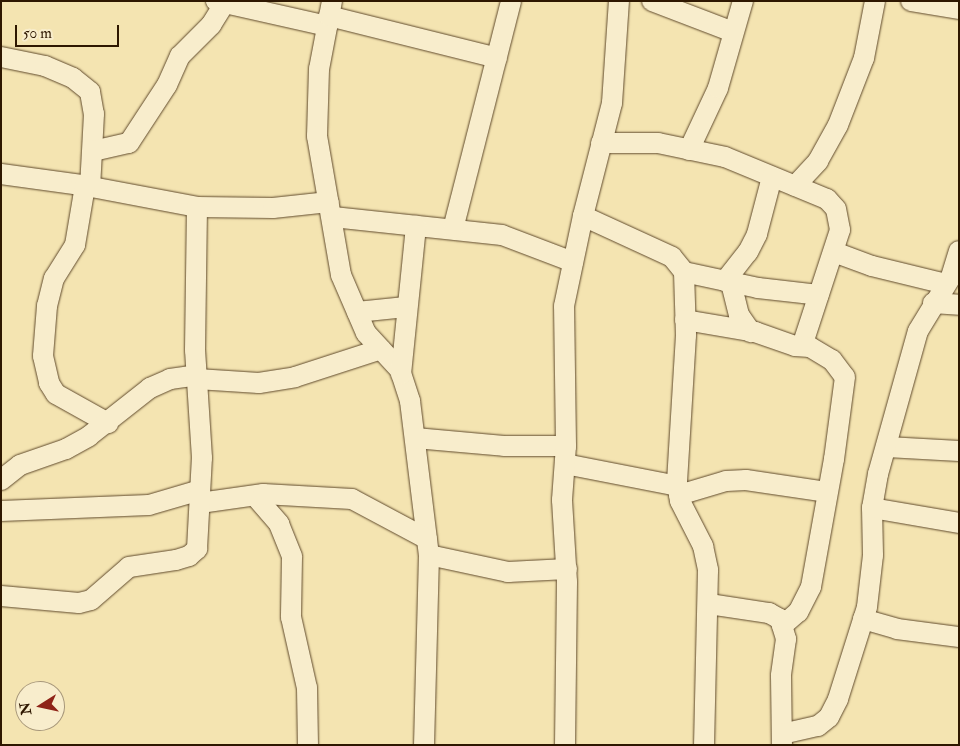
<!DOCTYPE html>
<style>
body{margin:0}
#map{position:relative;width:960px;height:746px;overflow:hidden;background:#f4e4b1;font-family:"IM FELL Double Pica",serif}
div>[style]{position:absolute}
[style*='--x']{left:calc(var(--x)*1px);top:calc(var(--y)*1px);width:calc(var(--w)*1px);rotate:calc(var(--a)*1deg)}
.roads{filter:drop-shadow(0 0 1px #604a2c) drop-shadow(0 0 1px #604a2c)}
.minor>*{height:20px;margin:-10px;padding:0 10px;transform-origin:10px;border-radius:10px;background:#f8edcc}
span{translate:-50% -50%;white-space:nowrap;text-align:center;line-height:1.15;-webkit-text-stroke:5px #f8edcc;paint-order:stroke}
.frame{position:absolute;inset:0;border:2px solid #2e1700;pointer-events:none}
.north{position:absolute;left:15px;top:681px;width:50px;height:50px;box-sizing:border-box;background:#f8edcc;border:1px solid #a7977a;border-radius:50%;rotate:260deg;font-size:14px;font-weight:700;line-height:20px;text-align:center;color:#2e1700}
.north::after{content:'';display:block;margin:auto;width:18px;height:22px;background:#8f2418;clip-path:polygon(50% 0,100% 100%,50% 72%,0 100%)}
.scale{position:absolute;left:15px;top:25px;width:104px;height:22px;box-sizing:border-box;border:2px solid #2e1700;border-top:0;padding-left:6px;font-size:15px;line-height:18px;white-space:nowrap;color:#2e1700;-webkit-text-stroke:4px #f8edcc;paint-order:stroke}
</style>
<div id="map">
<div class="roads">
<div class="minor">
<i style="--x:216;--y:1;--w:114;--a:12.7"></i>
<i style="--x:332;--y:1;--w:69;--a:100.8"></i>
<i style="--x:319;--y:69;--w:67;--a:91.7"></i>
<i style="--x:317;--y:136;--w:141;--a:80.2"></i>
<i style="--x:341;--y:275;--w:63;--a:66.7"></i>
<i style="--x:366;--y:333;--w:50;--a:47.4"></i>
<i style="--x:400;--y:370;--w:33;--a:72"></i>
<i style="--x:410;--y:401;--w:155;--a:83"></i>
<i style="--x:429;--y:555;--w:190;--a:91.5"></i>
<i style="--x:652;--y:1;--w:87;--a:20.9"></i>
<i style="--x:911;--y:1;--w:49;--a:9.5"></i>
<i style="--x:329;--y:16;--w:173;--a:14"></i>
<i style="--x:1;--y:57;--w:45;--a:11.6"></i>
<i style="--x:45;--y:66;--w:30;--a:23"></i>
<i style="--x:73;--y:78;--w:22;--a:39"></i>
<i style="--x:90;--y:92;--w:22;--a:80"></i>
<i style="--x:94;--y:114;--w:73;--a:93.1"></i>
<i style="--x:601;--y:143;--w:57;--a:0"></i>
<i style="--x:658;--y:143;--w:68;--a:11.8"></i>
<i style="--x:725;--y:157;--w:110;--a:22.4"></i>
<i style="--x:827;--y:199;--w:13;--a:48"></i>
<i style="--x:836;--y:209;--w:21;--a:79"></i>
<i style="--x:840;--y:230;--w:122;--a:108.1"></i>
<i style="--x:689;--y:150;--w:68;--a:-64.9"></i>
<i style="--x:718;--y:88;--w:91;--a:-74"></i>
<i style="--x:93;--y:151;--w:37;--a:-13"></i>
<i style="--x:129;--y:143;--w:69;--a:-56.8"></i>
<i style="--x:167;--y:85;--w:32;--a:-66"></i>
<i style="--x:180;--y:56;--w:44;--a:-45"></i>
<i style="--x:211;--y:25;--w:25;--a:-58"></i>
<i style="--x:1;--y:174;--w:81;--a:7.8"></i>
<i style="--x:81;--y:185;--w:118;--a:10.7"></i>
<i style="--x:197;--y:207;--w:76;--a:0.8"></i>
<i style="--x:273;--y:208;--w:56;--a:-6.1"></i>
<i style="--x:85;--y:186;--w:60;--a:99.6"></i>
<i style="--x:75;--y:245;--w:39;--a:122"></i>
<i style="--x:54;--y:278;--w:29;--a:104"></i>
<i style="--x:47;--y:306;--w:50;--a:94.6"></i>
<i style="--x:43;--y:356;--w:28;--a:77"></i>
<i style="--x:49;--y:383;--w:13;--a:58"></i>
<i style="--x:56;--y:394;--w:60;--a:29.1"></i>
<i style="--x:795;--y:186;--w:34;--a:-47"></i>
<i style="--x:818;--y:161;--w:41;--a:-60.9"></i>
<i style="--x:838;--y:125;--w:72;--a:-68.8"></i>
<i style="--x:864;--y:58;--w:58;--a:-79.1"></i>
<i style="--x:583;--y:216;--w:98;--a:24.7"></i>
<i style="--x:672;--y:257;--w:19;--a:51"></i>
<i style="--x:684;--y:272;--w:63;--a:88.2"></i>
<i style="--x:686;--y:335;--w:147;--a:93.5"></i>
<i style="--x:677;--y:482;--w:19;--a:81"></i>
<i style="--x:680;--y:501;--w:51;--a:62.9"></i>
<i style="--x:703;--y:546;--w:25;--a:78"></i>
<i style="--x:708;--y:570;--w:175;--a:91.3"></i>
<i style="--x:333;--y:217;--w:170;--a:6.1"></i>
<i style="--x:502;--y:235;--w:76;--a:20.8"></i>
<i style="--x:453;--y:229;--w:235;--a:-75.7"></i>
<i style="--x:834;--y:252;--w:40;--a:20.2"></i>
<i style="--x:872;--y:266;--w:76;--a:13.7"></i>
<i style="--x:684;--y:272;--w:76;--a:12.2"></i>
<i style="--x:758;--y:288;--w:61;--a:6.5"></i>
<i style="--x:725;--y:281;--w:37;--a:-52"></i>
<i style="--x:748;--y:252;--w:20;--a:-63"></i>
<i style="--x:757;--y:234;--w:59;--a:-75.3"></i>
<i style="--x:731;--y:283;--w:33;--a:76"></i>
<i style="--x:739;--y:315;--w:21;--a:55"></i>
<i style="--x:933;--y:303;--w:26;--a:4"></i>
<i style="--x:357;--y:312;--w:49;--a:-5.8"></i>
<i style="--x:685;--y:320;--w:71;--a:9.7"></i>
<i style="--x:755;--y:332;--w:42;--a:19.3"></i>
<i style="--x:795;--y:346;--w:15;--a:4"></i>
<i style="--x:810;--y:347;--w:26;--a:31"></i>
<i style="--x:832;--y:360;--w:21;--a:53"></i>
<i style="--x:845;--y:377;--w:83;--a:97.6"></i>
<i style="--x:834;--y:459;--w:130;--a:100.2"></i>
<i style="--x:811;--y:587;--w:28;--a:117"></i>
<i style="--x:798;--y:612;--w:21;--a:139"></i>
<i style="--x:401;--y:374;--w:149;--a:-84.2"></i>
<i style="--x:197;--y:379;--w:62;--a:3.7"></i>
<i style="--x:259;--y:383;--w:36;--a:-9"></i>
<i style="--x:295;--y:377;--w:90;--a:-18"></i>
<i style="--x:415;--y:438;--w:89;--a:5.1"></i>
<i style="--x:504;--y:446;--w:62;--a:0"></i>
<i style="--x:887;--y:447;--w:72;--a:3.2"></i>
<i style="--x:565;--y:464;--w:115;--a:11"></i>
<i style="--x:1;--y:480;--w:24;--a:-38"></i>
<i style="--x:20;--y:465;--w:49;--a:-19.2"></i>
<i style="--x:66;--y:449;--w:26;--a:-29"></i>
<i style="--x:89;--y:436;--w:78;--a:-38.2"></i>
<i style="--x:150;--y:388;--w:22;--a:-24"></i>
<i style="--x:170;--y:379;--w:27;--a:-8"></i>
<i style="--x:679;--y:495;--w:49;--a:-16.6"></i>
<i style="--x:726;--y:481;--w:20;--a:-3"></i>
<i style="--x:746;--y:480;--w:81;--a:8.5"></i>
<i style="--x:255;--y:496;--w:37;--a:49"></i>
<i style="--x:279;--y:524;--w:35;--a:68"></i>
<i style="--x:292;--y:557;--w:60;--a:91"></i>
<i style="--x:291;--y:617;--w:73;--a:77.3"></i>
<i style="--x:307;--y:688;--w:57;--a:89"></i>
<i style="--x:200;--y:503;--w:64;--a:-8.1"></i>
<i style="--x:263;--y:494;--w:89;--a:3.2"></i>
<i style="--x:352;--y:499;--w:85;--a:28.1"></i>
<i style="--x:872;--y:508;--w:88;--a:9.8"></i>
<i style="--x:1;--y:511;--w:148;--a:-2.3"></i>
<i style="--x:149;--y:505;--w:53;--a:-16.4"></i>
<i style="--x:429;--y:555;--w:81;--a:12.1"></i>
<i style="--x:508;--y:572;--w:59;--a:-2.9"></i>
<i style="--x:1;--y:596;--w:78;--a:5.1"></i>
<i style="--x:79;--y:603;--w:12;--a:-14"></i>
<i style="--x:91;--y:600;--w:50;--a:-41"></i>
<i style="--x:129;--y:567;--w:48;--a:-8.5"></i>
<i style="--x:176;--y:560;--w:14;--a:-17"></i>
<i style="--x:189;--y:556;--w:11;--a:-41"></i>
<i style="--x:197;--y:549;--w:91;--a:-86.9"></i>
<i style="--x:202;--y:458;--w:108;--a:-93.7"></i>
<i style="--x:195;--y:350;--w:143;--a:-89.2"></i>
<i style="--x:709;--y:604;--w:61;--a:8.5"></i>
<i style="--x:769;--y:613;--w:13;--a:29"></i>
<i style="--x:780;--y:619;--w:21;--a:73"></i>
<i style="--x:786;--y:639;--w:37;--a:98"></i>
<i style="--x:781;--y:676;--w:69;--a:89.2"></i>
<i style="--x:863;--y:619;--w:35;--a:16"></i>
<i style="--x:897;--y:629;--w:63;--a:7.4"></i>
<i style="--x:782;--y:734;--w:37;--a:-13"></i>
<i style="--x:818;--y:726;--w:14;--a:-39"></i>
<i style="--x:829;--y:717;--w:20;--a:-63"></i>
<i style="--x:838;--y:699;--w:96;--a:-72.5"></i>
<i style="--x:867;--y:607;--w:52;--a:-83.4"></i>
<i style="--x:873;--y:555;--w:47;--a:-91.2"></i>
<i style="--x:872;--y:508;--w:35;--a:-80"></i>
<i style="--x:878;--y:474;--w:148;--a:-74.4"></i>
<i style="--x:918;--y:331;--w:63;--a:-58.6"></i>
<i style="--x:951;--y:277;--w:27;--a:-73"></i>
<i style="--x:565;--y:745;--w:163;--a:-89.3"></i>
<i style="--x:567;--y:582;--w:82;--a:-93.5"></i>
<i style="--x:562;--y:500;--w:54;--a:-85.8"></i>
<i style="--x:566;--y:446;--w:140;--a:-90.8"></i>
<i style="--x:564;--y:306;--w:92;--a:-78.1"></i>
<i style="--x:583;--y:216;--w:117;--a:-75.6"></i>
<i style="--x:612;--y:103;--w:102;--a:-86.1"></i>
</div>
</div>
<div class="frame"></div>
<div class="north">N</div>
<div class="scale">50 m</div>
</div>
